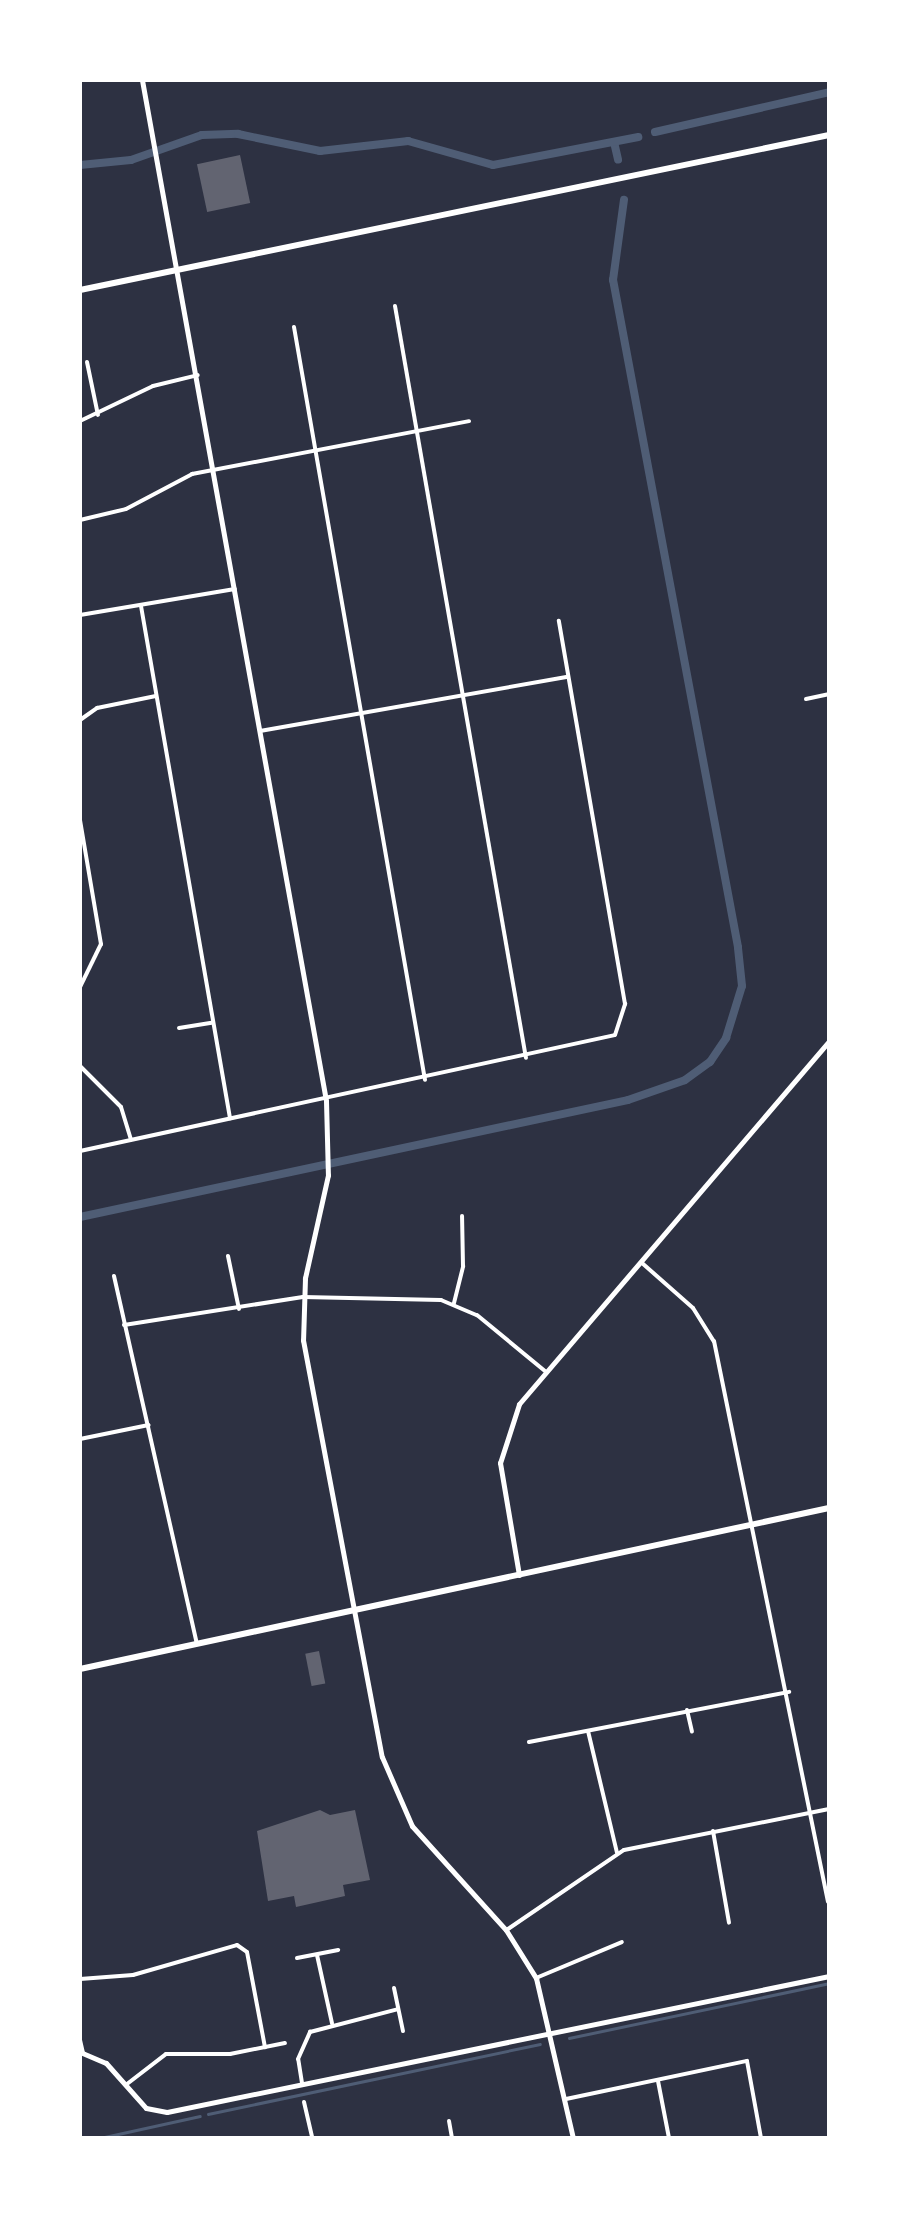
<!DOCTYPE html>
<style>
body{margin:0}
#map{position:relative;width:909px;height:2218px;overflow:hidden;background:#2d3142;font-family:Overpass,sans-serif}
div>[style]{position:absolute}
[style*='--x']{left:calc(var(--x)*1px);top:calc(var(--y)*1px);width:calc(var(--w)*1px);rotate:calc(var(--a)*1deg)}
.stream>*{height:2.5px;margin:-1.25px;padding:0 1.25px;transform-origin:1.25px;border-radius:1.25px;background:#4f5d75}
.canal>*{height:8px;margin:-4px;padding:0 4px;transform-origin:4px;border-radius:4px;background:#4f5d75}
.building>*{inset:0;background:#626471;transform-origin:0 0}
.minor>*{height:4px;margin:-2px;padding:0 2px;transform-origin:2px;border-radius:2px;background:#fff}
.tertiary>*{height:5px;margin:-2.5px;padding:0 2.5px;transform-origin:2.5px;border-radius:2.5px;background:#fff}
.primary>*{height:6px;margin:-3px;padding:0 3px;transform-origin:3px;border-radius:3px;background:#fff}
span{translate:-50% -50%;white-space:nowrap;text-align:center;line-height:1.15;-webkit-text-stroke:10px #fff;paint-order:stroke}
.frame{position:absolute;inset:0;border:82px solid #fff;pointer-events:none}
</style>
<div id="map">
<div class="stream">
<i style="--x:569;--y:2038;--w:266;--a:-11.9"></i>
<i style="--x:208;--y:2114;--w:339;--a:-11.9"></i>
<i style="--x:100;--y:2138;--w:102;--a:-12.4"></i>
</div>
<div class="canal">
<i style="--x:655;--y:132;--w:179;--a:-12.9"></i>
<i style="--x:614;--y:142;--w:18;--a:77"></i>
<i style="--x:80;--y:165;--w:51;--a:-5.6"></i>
<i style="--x:131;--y:160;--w:75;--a:-19.4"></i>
<i style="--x:202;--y:135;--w:36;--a:-2"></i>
<i style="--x:238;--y:134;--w:84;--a:11.7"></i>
<i style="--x:320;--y:151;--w:89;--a:-6.5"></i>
<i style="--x:408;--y:141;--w:88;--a:15.8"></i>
<i style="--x:493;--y:165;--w:148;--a:-10.9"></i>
<i style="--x:80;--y:1217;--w:560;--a:-12.05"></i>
<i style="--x:628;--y:1100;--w:60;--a:-19.3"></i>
<i style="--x:685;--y:1080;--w:31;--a:-36"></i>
<i style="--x:710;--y:1062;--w:29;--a:-56"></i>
<i style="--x:726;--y:1038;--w:54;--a:-72.9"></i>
<i style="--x:742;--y:986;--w:39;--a:-96"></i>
<i style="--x:738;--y:947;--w:679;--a:-100.61"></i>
<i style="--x:613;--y:280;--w:81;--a:-82.2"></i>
</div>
<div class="building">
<i style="left:240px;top:155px;width:49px;height:44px;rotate:78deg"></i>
<i style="left:319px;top:1651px;width:33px;height:14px;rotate:79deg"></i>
<i style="clip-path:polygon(320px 1810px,330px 1815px,355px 1810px,370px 1880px,343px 1885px,345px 1896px,296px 1907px,294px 1896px,268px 1901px,257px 1831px)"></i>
</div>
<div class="minor">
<i style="--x:395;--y:306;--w:763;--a:80.12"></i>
<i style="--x:294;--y:327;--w:764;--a:80.13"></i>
<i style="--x:87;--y:362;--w:54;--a:78.3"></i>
<i style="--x:80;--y:421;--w:81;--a:-25.6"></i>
<i style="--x:153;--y:386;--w:46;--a:-13.7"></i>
<i style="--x:80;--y:520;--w:47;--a:-13.4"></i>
<i style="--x:126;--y:509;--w:75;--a:-27.9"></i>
<i style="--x:192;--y:474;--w:282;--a:-10.8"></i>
<i style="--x:141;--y:606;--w:520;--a:80.14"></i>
<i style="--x:80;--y:615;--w:157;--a:-9.5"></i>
<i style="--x:806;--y:699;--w:24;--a:-12"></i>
<i style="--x:80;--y:720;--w:21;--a:-35"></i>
<i style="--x:97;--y:708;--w:60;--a:-11.5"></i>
<i style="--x:260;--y:731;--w:311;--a:-10"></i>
<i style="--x:80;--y:820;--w:126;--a:80.4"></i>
<i style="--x:101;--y:944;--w:48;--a:116"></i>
<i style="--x:179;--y:1028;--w:33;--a:-9"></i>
<i style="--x:80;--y:1066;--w:58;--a:45"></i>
<i style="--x:121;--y:1107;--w:34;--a:73"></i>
<i style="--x:80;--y:1151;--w:547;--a:-12.23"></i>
<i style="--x:615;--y:1035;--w:33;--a:-72"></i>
<i style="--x:625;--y:1004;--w:389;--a:-99.8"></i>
<i style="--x:228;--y:1256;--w:54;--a:78.3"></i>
<i style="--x:642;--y:1263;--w:68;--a:41.4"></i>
<i style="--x:693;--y:1308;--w:39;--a:58"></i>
<i style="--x:714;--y:1341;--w:572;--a:78.51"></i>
<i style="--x:114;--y:1276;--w:377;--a:77.3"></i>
<i style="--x:454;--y:1303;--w:38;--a:-76"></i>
<i style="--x:463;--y:1266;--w:50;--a:-91.1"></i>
<i style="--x:124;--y:1325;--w:181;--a:-8.9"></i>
<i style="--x:303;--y:1297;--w:138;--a:1.2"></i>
<i style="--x:441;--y:1300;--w:39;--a:23"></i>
<i style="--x:477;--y:1315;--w:88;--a:39.5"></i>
<i style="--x:80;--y:1439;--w:70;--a:-11.5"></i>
<i style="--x:687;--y:1710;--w:22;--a:77"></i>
<i style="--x:588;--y:1731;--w:125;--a:76.6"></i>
<i style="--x:529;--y:1742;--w:265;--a:-10.9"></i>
<i style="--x:713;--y:1831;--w:93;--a:80.1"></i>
<i style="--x:508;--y:1929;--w:140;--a:-34.3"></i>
<i style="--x:624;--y:1850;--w:209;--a:-11.3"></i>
<i style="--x:317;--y:1955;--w:70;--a:77.6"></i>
<i style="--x:297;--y:1958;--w:42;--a:-11"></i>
<i style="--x:536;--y:1978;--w:93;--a:-22.7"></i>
<i style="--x:80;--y:1979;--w:53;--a:-4.3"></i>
<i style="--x:133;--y:1975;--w:108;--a:-16.1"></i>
<i style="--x:237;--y:1945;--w:12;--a:35"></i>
<i style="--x:247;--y:1952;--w:97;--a:79.3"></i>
<i style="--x:394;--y:1988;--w:44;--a:78.2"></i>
<i style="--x:80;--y:2040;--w:13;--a:77"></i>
<i style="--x:658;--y:2081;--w:58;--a:79.1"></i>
<i style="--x:302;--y:2083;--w:24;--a:-99"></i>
<i style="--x:298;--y:2059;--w:30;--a:-66"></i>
<i style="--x:310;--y:2032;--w:91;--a:-14.6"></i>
<i style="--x:127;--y:2084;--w:49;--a:-37.6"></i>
<i style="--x:166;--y:2054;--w:64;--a:0"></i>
<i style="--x:230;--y:2054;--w:56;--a:-11.3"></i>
<i style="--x:566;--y:2099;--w:185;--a:-11.9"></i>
<i style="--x:747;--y:2061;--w:78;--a:79.7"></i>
<i style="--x:304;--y:2102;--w:37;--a:77"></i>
<i style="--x:449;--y:2121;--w:17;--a:80"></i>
</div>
<div class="tertiary">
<i style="--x:142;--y:80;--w:1037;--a:79.78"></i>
<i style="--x:326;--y:1101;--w:74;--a:88.5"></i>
<i style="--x:328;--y:1175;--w:106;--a:102.6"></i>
<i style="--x:305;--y:1278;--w:62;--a:91.8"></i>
<i style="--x:303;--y:1340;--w:424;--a:79.3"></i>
<i style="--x:382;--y:1757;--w:75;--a:66.5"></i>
<i style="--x:412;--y:1826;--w:140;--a:47.9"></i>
<i style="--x:506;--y:1930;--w:57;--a:58"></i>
<i style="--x:536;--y:1978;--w:164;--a:77"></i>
<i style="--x:519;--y:1575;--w:114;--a:-99.6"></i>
<i style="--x:500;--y:1463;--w:62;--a:-72.1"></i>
<i style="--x:519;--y:1404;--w:477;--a:-49.5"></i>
<i style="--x:80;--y:2052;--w:28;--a:23"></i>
<i style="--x:106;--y:2063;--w:60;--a:48.4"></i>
<i style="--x:146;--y:2108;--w:21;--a:11"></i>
<i style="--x:167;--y:2112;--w:676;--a:-11.61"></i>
</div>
<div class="primary">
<i style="--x:80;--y:290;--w:765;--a:-11.69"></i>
<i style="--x:80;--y:1669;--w:766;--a:-12.13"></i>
</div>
<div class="frame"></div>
</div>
